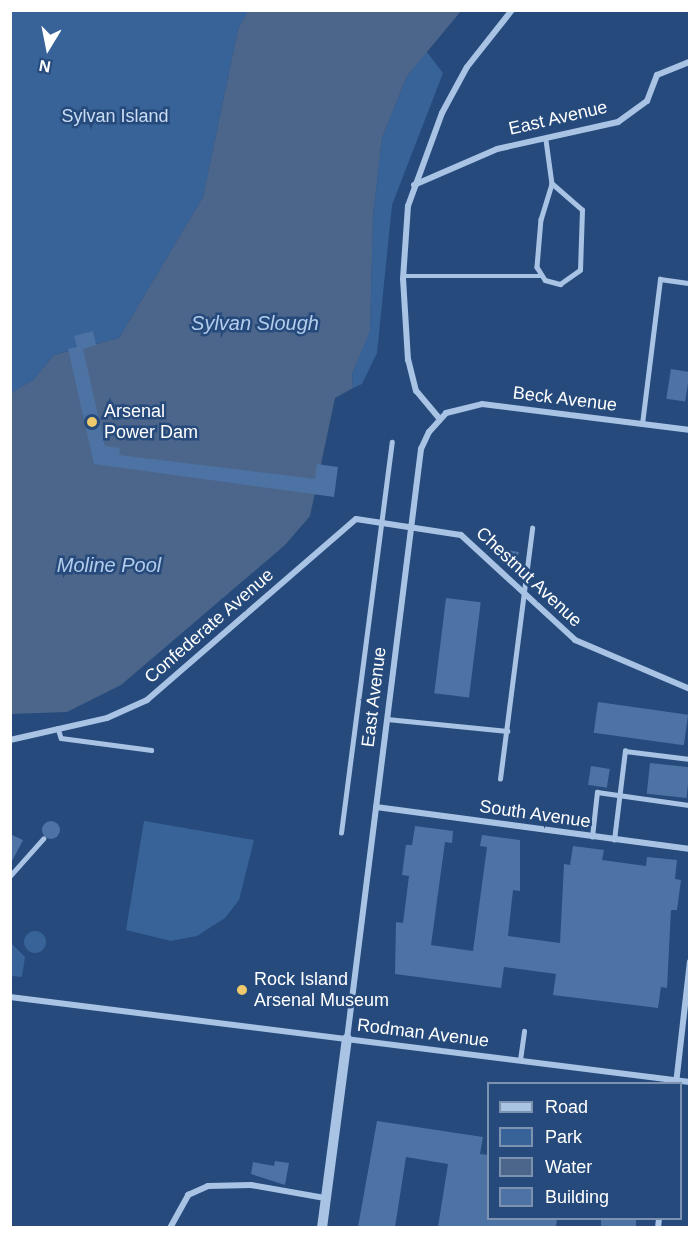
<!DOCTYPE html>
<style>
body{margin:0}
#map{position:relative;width:700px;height:1238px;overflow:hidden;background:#254a7b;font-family:Helvetica,sans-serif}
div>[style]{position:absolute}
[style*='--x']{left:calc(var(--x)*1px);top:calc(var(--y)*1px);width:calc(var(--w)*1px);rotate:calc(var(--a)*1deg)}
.green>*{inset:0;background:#386399}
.round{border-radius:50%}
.water>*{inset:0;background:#4b668a}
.building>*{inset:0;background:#4d73a4;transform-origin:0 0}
.service>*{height:4.5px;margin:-2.25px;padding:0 2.25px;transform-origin:2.25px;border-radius:2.25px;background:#a9c3e5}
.minor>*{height:6px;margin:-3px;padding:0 3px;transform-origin:3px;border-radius:3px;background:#a9c3e5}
.tertiary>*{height:10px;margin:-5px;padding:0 5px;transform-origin:5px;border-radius:5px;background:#a9c3e5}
.dots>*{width:16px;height:16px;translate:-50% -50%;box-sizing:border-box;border:3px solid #254a7b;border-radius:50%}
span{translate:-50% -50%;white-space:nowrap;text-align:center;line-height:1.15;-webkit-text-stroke:5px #254a7b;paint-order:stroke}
.park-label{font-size:18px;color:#cbddf4}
.street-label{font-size:18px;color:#fff}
.poi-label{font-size:18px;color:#fff}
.left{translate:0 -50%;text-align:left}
.water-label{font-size:20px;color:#b4cdec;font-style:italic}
.frame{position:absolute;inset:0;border:12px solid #fff;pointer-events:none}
.legend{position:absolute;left:487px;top:1082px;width:195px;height:138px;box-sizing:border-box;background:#254a7b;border:2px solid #7c92b0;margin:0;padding:8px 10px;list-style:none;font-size:18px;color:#fff}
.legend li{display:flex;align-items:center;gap:12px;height:30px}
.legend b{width:30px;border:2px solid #7c92b0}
.north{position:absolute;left:18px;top:18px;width:60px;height:60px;-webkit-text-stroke:4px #254a7b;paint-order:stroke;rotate:190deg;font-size:16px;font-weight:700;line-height:24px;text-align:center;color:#fff}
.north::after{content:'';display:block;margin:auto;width:21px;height:27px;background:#fff;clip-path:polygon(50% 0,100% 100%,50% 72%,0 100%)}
</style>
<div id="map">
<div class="green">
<i style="clip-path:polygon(11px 11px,248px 11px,238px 29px,203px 197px,119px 338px,54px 355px,33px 380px,11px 393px)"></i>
<i style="clip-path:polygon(426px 51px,443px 73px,392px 205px,377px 353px,362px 384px,353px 388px,352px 374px,370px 330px,373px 216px,382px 138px,407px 76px)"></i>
<i style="clip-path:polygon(144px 821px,254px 840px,239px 900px,225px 918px,197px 936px,171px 941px,126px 930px)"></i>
<i class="round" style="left:24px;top:931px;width:22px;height:22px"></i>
<i style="clip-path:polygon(11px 943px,25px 957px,22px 977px,11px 976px)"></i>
</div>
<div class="water">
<i style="clip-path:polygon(248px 11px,461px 11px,407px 76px,382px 138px,373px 216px,370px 331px,352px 374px,353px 388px,335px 398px,310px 516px,285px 545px,121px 685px,67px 712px,11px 714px,11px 393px,33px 380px,54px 355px,119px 338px,203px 197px,238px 29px)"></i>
</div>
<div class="building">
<i style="clip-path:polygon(93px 331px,96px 345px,83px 349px,105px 446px,120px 448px,119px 455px,315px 479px,317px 464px,338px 467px,334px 497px,94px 464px,68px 349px,77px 347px,74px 336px)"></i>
<i style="left:671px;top:369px;width:19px;height:30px;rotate:9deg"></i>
<i style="left:506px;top:550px;width:13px;height:14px;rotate:9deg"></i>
<i style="left:446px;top:598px;width:35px;height:96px;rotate:7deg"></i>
<i style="left:598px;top:702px;width:91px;height:31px;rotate:8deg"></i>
<i style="left:650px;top:763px;width:40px;height:31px;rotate:6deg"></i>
<i style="left:591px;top:766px;width:19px;height:19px;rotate:9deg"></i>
<i class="round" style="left:42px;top:821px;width:18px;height:18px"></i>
<i style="clip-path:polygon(415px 826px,453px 831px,452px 843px,445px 842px,431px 945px,473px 951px,487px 847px,480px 846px,482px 835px,520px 840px,520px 891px,513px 890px,508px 936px,560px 943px,564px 864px,570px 865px,573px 846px,604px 850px,602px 860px,646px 866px,647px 857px,677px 860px,675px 879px,681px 880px,677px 910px,671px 910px,667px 988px,661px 987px,658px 1008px,553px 995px,556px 974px,504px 967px,501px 988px,395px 974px,396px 922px,403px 923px,409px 876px,402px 875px,406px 845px,412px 845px)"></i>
<i style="clip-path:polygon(10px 834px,23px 840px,10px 865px)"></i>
<i style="clip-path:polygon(377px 1121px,483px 1137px,480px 1154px,489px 1155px,489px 1218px,557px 1218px,556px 1227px,438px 1227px,448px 1164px,406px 1157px,395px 1227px,358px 1227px)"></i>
<i style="clip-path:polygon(275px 1161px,289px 1163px,285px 1185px,251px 1174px,253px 1162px,274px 1166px)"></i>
<i style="left:601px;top:1218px;width:35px;height:9px"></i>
</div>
<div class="service">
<i style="--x:546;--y:140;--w:44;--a:82.2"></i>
<i style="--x:552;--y:184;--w:37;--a:107"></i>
<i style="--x:541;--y:219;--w:48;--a:94.8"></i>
<i style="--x:537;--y:267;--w:15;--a:58"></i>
<i style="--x:545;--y:280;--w:16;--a:15"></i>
<i style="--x:560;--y:284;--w:24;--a:-35"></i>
<i style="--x:580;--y:270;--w:60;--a:-88.1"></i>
<i style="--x:582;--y:210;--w:40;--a:-139"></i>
<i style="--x:403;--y:276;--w:138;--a:0"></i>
<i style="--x:642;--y:424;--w:146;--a:-82.9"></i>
<i style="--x:660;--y:279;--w:30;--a:8"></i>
<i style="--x:387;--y:719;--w:121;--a:5.7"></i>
<i style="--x:58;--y:728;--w:10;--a:73"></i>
<i style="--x:61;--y:738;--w:91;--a:7.6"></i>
<i style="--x:500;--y:779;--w:253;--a:-82.7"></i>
<i style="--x:341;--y:833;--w:394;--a:-82.6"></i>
<i style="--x:592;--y:837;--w:45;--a:-83.7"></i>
<i style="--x:597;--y:792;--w:94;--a:8"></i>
<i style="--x:614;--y:840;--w:90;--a:-83"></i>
<i style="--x:625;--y:751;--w:65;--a:7"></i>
<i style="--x:10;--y:876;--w:50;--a:-48.3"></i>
<i style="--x:520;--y:1060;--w:29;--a:-82"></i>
</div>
<div class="minor">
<i style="--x:414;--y:185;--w:90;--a:-23.4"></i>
<i style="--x:497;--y:149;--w:124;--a:-12.6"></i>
<i style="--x:618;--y:122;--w:36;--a:-36"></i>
<i style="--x:647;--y:101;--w:28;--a:-69"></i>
<i style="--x:657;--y:75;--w:35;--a:-22"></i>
<i style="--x:439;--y:418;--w:35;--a:-130"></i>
<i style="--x:416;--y:391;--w:32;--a:-104"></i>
<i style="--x:408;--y:360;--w:81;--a:-93.5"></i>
<i style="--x:403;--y:279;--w:73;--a:-86.1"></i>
<i style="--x:408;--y:206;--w:99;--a:-69.9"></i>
<i style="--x:442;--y:113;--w:52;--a:-61.5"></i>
<i style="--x:467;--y:67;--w:73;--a:-51.7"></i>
<i style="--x:10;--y:740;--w:99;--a:-12.8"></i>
<i style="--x:107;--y:718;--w:44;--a:-24.2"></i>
<i style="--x:147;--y:700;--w:276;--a:-40.9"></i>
<i style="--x:356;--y:519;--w:106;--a:8.7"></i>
<i style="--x:461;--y:535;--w:155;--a:42.6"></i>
<i style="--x:575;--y:640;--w:125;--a:23.1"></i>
<i style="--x:376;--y:807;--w:317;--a:7.6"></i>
<i style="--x:10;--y:997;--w:685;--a:7.13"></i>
<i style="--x:347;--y:1039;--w:595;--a:-82.85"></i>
<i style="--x:421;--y:449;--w:19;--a:-65"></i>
<i style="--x:429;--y:432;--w:25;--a:-48"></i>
<i style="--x:446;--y:413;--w:37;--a:-14"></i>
<i style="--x:482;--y:404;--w:210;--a:7.1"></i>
<i style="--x:676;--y:1084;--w:123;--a:-83.5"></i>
<i style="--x:170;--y:1228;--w:38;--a:-61"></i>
<i style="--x:188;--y:1195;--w:22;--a:-24"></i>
<i style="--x:208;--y:1186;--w:43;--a:-1.3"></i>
<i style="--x:251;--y:1185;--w:75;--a:10"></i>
<i style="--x:658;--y:1228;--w:10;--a:-84"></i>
</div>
<div class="tertiary">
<i style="--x:322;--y:1228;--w:191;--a:-82.5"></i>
</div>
<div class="dots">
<i style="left:92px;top:422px;background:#eeca6d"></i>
<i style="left:242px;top:990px;background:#eeca6d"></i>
</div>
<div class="park-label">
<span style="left:115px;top:116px">Sylvan Island</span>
</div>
<div class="street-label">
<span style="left:558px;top:118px;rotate:-13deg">East Avenue</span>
<span style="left:565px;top:399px;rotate:7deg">Beck Avenue</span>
<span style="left:529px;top:577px;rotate:43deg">Chestnut Avenue</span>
<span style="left:209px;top:626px;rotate:-41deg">Confederate Avenue</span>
<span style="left:374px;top:697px;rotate:-83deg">East Avenue</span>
<span style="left:535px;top:814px;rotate:8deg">South Avenue</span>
<span style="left:423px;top:1033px;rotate:7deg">Rodman Avenue</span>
</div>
<div class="poi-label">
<span class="left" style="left:104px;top:422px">Arsenal<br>Power Dam</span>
<span class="left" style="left:254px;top:990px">Rock Island<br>Arsenal Museum</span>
</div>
<div class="water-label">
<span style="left:255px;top:323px">Sylvan Slough</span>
<span style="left:109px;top:565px">Moline Pool</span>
</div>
<div class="frame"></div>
<ul class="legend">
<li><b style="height:8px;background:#a9c3e5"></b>Road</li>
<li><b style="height:16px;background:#386399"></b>Park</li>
<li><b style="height:16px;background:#4b668a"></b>Water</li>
<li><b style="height:16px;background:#4d73a4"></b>Building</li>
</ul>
<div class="north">N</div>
</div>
